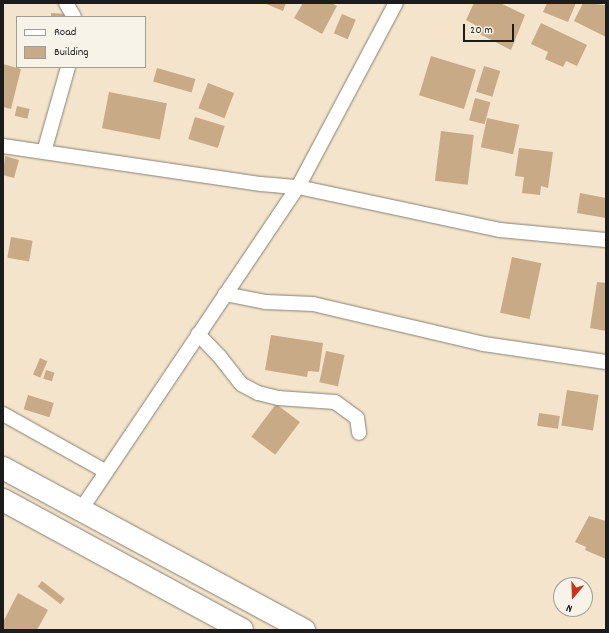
<!DOCTYPE html>
<style>
body{margin:0}
#map{position:relative;width:609px;height:633px;overflow:hidden;background:#f3e4cb;font-family:Dekko,sans-serif}
div>[style]{position:absolute}
[style*='--x']{left:calc(var(--x)*1px);top:calc(var(--y)*1px);width:calc(var(--w)*1px);rotate:calc(var(--a)*1deg)}
.building>*{inset:0;background:#c9aa86;transform-origin:0 0}
.roads{filter:drop-shadow(0 0 1px #888074) drop-shadow(0 0 1px #888074)}
.street>*{height:14px;margin:-7px;padding:0 7px;transform-origin:7px;border-radius:7px;background:#fff}
.highway>*{height:22px;margin:-11px;padding:0 11px;transform-origin:11px;border-radius:11px;background:#fff}
span{translate:-50% -50%;white-space:nowrap;text-align:center;line-height:1.15;-webkit-text-stroke:3px #f7f3e8;paint-order:stroke}
.frame{position:absolute;inset:0;border:4px solid #1c1c1c;pointer-events:none}
.legend{position:absolute;left:16px;top:16px;width:130px;height:52px;box-sizing:border-box;background:#f7f3e8;border:1px solid #9f9d96;margin:0;padding:5px 7px;list-style:none;font-size:12px;color:#1c1c1c}
.legend li{display:flex;align-items:center;gap:8px;height:20px}
.legend b{width:20px;border:1px solid #9f9d96}
.north{position:absolute;left:553px;top:577px;width:40px;height:40px;box-sizing:border-box;background:#f7f3e8;border:1px solid #9f9d96;border-radius:50%;rotate:199deg;font-size:11px;font-weight:700;line-height:16px;text-align:center;color:#1c1c1c}
.north::after{content:'';display:block;margin:auto;width:14px;height:18px;background:#c8321e;clip-path:polygon(50% 0,100% 100%,50% 72%,0 100%)}
.scale{position:absolute;left:463px;top:24px;width:51px;height:18px;box-sizing:border-box;border:2px solid #1c1c1c;border-top:0;padding-left:5px;font-size:12px;line-height:14px;white-space:nowrap;color:#1c1c1c;-webkit-text-stroke:3px #f7f3e8;paint-order:stroke}
</style>
<div id="map">
<div class="building">
<i style="clip-path:polygon(264px 3px,286px 3px,283px 11px)"></i>
<i style="clip-path:polygon(303px 3px,331px 3px,337px 6px,322px 34px,294px 18px)"></i>
<i style="clip-path:polygon(474px 3px,500px 3px,525px 15px,511px 50px,474px 31px,477px 26px,466px 20px)"></i>
<i style="clip-path:polygon(547px 3px,576px 3px,568px 22px,543px 12px)"></i>
<i style="clip-path:polygon(583px 3px,606px 5px,606px 37px,574px 21px)"></i>
<i style="clip-path:polygon(51px 13px,65px 14px,65px 17px,51px 17px)"></i>
<i style="left:342px;top:14px;width:15px;height:21px;rotate:23deg"></i>
<i style="clip-path:polygon(541px 23px,587px 45px,577px 66px,566px 61px,563px 67px,545px 59px,548px 52px,531px 44px)"></i>
<i style="left:431px;top:56px;width:47px;height:41px;rotate:17deg"></i>
<i style="clip-path:polygon(3px 64px,21px 69px,11px 109px,3px 107px)"></i>
<i style="left:484px;top:66px;width:17px;height:27px;rotate:17deg"></i>
<i style="left:157px;top:68px;width:40px;height:14px;rotate:16deg"></i>
<i style="left:208px;top:83px;width:28px;height:27px;rotate:21deg"></i>
<i style="left:109px;top:92px;width:59px;height:37px;rotate:11deg"></i>
<i style="left:475px;top:98px;width:16px;height:23px;rotate:15deg"></i>
<i style="left:17px;top:106px;width:13px;height:10px;rotate:13deg"></i>
<i style="left:195px;top:117px;width:31px;height:23px;rotate:17deg"></i>
<i style="left:487px;top:118px;width:33px;height:30px;rotate:12deg"></i>
<i style="left:441px;top:131px;width:33px;height:50px;rotate:7deg"></i>
<i style="clip-path:polygon(519px 148px,553px 152px,548px 188px,541px 186px,540px 195px,522px 193px,524px 177px,515px 176px)"></i>
<i style="clip-path:polygon(5px 156px,19px 160px,14px 178px,3px 175px)"></i>
<i style="clip-path:polygon(580px 193px,606px 198px,606px 218px,577px 213px)"></i>
<i style="left:11px;top:237px;width:22px;height:21px;rotate:10deg"></i>
<i style="left:512px;top:257px;width:30px;height:57px;rotate:12deg"></i>
<i style="clip-path:polygon(597px 282px,606px 283px,606px 331px,590px 328px)"></i>
<i style="clip-path:polygon(271px 335px,323px 343px,319px 372px,308px 371px,307px 377px,265px 370px)"></i>
<i style="left:326px;top:351px;width:19px;height:32px;rotate:12deg"></i>
<i style="left:40px;top:358px;width:8px;height:18px;rotate:23deg"></i>
<i style="left:46px;top:370px;width:9px;height:9px;rotate:18deg"></i>
<i style="left:567px;top:390px;width:32px;height:36px;rotate:9deg"></i>
<i style="left:28px;top:395px;width:27px;height:15px;rotate:17deg"></i>
<i style="left:276px;top:404px;width:30px;height:41px;rotate:37deg"></i>
<i style="left:539px;top:413px;width:21px;height:13px;rotate:8deg"></i>
<i style="clip-path:polygon(589px 516px,606px 521px,606px 559px,585px 550px,586px 547px,575px 542px)"></i>
<i style="left:42px;top:581px;width:29px;height:7px;rotate:38deg"></i>
<i style="clip-path:polygon(18px 593px,48px 610px,37px 630px,3px 630px,3px 622px)"></i>
</div>
<div class="roads">
<div class="street">
<i style="--x:66;--y:3;--w:16;--a:60"></i>
<i style="--x:3;--y:146;--w:261;--a:8.4"></i>
<i style="--x:261;--y:184;--w:37;--a:5"></i>
<i style="--x:298;--y:187;--w:207;--a:12"></i>
<i style="--x:500;--y:230;--w:106;--a:5.4"></i>
<i style="--x:44;--y:152;--w:88;--a:-74.2"></i>
<i style="--x:225;--y:294;--w:42;--a:11"></i>
<i style="--x:266;--y:302;--w:47;--a:2.4"></i>
<i style="--x:313;--y:304;--w:176;--a:13.2"></i>
<i style="--x:484;--y:344;--w:123;--a:8.4"></i>
<i style="--x:198;--y:334;--w:32;--a:46"></i>
<i style="--x:220;--y:357;--w:34;--a:52"></i>
<i style="--x:241;--y:384;--w:19;--a:28"></i>
<i style="--x:258;--y:393;--w:21;--a:14"></i>
<i style="--x:278;--y:398;--w:57;--a:4"></i>
<i style="--x:335;--y:402;--w:27;--a:36"></i>
<i style="--x:357;--y:418;--w:15;--a:82"></i>
<i style="--x:3;--y:414;--w:117;--a:29.2"></i>
<i style="--x:80;--y:511;--w:391;--a:-56.1"></i>
<i style="--x:298;--y:187;--w:208;--a:-62"></i>
</div>
<div class="highway">
<i style="--x:3;--y:468;--w:342;--a:28.3"></i>
<i style="--x:3;--y:500;--w:272;--a:28.5"></i>
</div>
</div>
<div class="frame"></div>
<ul class="legend">
<li><b style="height:5px;background:#fff"></b>Road</li>
<li><b style="height:11px;background:#c9aa86"></b>Building</li>
</ul>
<div class="north">N</div>
<div class="scale">20 m</div>
</div>
